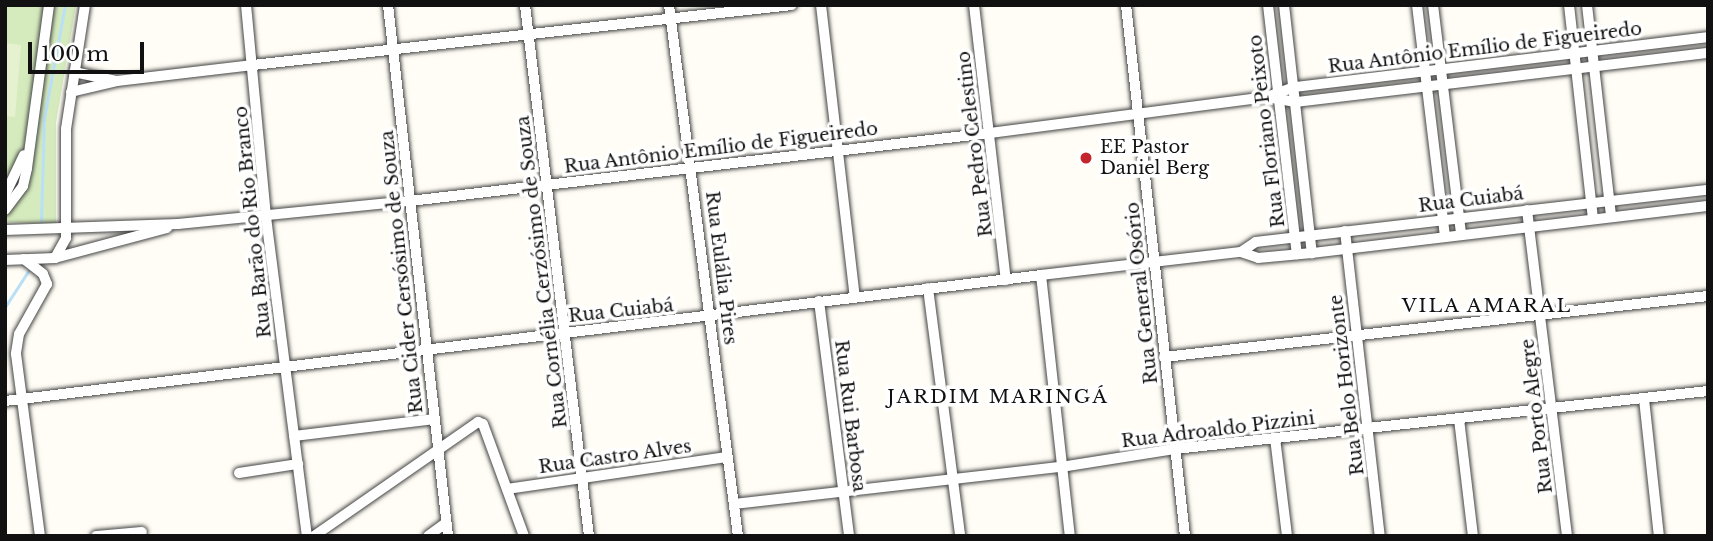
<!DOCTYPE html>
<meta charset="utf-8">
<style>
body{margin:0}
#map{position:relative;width:1713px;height:541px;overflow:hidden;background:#fffdf5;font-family:"Libre Baskerville",serif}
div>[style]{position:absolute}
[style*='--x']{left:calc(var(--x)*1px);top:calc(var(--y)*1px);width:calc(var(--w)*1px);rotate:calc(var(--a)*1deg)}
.green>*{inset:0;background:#d5ebbd}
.pitch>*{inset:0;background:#e6f2cf}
.stream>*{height:2.5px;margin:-1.25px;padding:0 1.25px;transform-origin:1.25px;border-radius:1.25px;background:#b9e0f7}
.roads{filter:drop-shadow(0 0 2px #444) drop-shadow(0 0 2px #444)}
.minor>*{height:10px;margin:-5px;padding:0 5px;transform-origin:5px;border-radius:5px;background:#fff}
.dots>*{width:19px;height:19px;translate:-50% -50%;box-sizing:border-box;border:4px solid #fff;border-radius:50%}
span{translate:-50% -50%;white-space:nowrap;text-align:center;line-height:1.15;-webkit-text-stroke:7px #fff;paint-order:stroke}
.street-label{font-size:18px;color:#111}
.poi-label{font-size:18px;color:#111}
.left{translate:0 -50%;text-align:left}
.neighbourhood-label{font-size:19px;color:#111;letter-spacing:2px}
.frame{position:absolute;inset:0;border:7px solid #111;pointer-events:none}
.scale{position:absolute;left:28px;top:42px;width:116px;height:32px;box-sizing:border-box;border:4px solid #111;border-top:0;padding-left:9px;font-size:21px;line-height:24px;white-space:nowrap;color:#111;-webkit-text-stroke:5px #fff;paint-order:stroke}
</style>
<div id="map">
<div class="green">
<i style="clip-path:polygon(5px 5px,76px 5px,56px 123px,56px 224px,5px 222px)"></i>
</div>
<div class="pitch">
<i style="clip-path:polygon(5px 43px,21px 45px,15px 117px,5px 116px)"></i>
</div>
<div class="stream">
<i style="--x:41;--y:221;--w:102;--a:-88.3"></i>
<i style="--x:44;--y:119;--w:116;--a:-79.6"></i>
<i style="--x:5;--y:307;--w:48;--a:-57"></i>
</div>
<div class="roads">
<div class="minor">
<i style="--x:246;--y:5;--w:213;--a:84.6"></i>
<i style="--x:266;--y:217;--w:322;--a:82.7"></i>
<i style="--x:388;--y:5;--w:534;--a:83.55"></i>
<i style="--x:525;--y:5;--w:535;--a:83.13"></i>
<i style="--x:669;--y:5;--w:535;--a:82.6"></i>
<i style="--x:821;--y:5;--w:294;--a:83.4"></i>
<i style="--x:974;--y:5;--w:277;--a:83.4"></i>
<i style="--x:1126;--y:5;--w:534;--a:83.66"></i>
<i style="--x:1268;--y:5;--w:251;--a:83.4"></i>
<i style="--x:1284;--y:5;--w:250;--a:83.6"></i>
<i style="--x:1417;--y:5;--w:232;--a:83.1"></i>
<i style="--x:1433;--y:5;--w:231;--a:83"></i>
<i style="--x:1569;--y:5;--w:214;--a:83.6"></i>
<i style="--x:1587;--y:5;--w:212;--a:83.5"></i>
<i style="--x:74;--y:72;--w:43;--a:12.1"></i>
<i style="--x:71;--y:92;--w:47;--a:-13.4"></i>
<i style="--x:117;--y:81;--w:137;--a:-6.7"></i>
<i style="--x:253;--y:65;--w:542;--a:-6.35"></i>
<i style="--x:1267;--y:97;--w:29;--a:10"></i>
<i style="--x:1296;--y:102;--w:415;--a:-6.8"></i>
<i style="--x:5;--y:195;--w:44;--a:-64.6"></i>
<i style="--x:5;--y:210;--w:30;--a:-53"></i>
<i style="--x:23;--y:186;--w:18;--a:-77"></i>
<i style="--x:27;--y:168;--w:164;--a:-82.3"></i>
<i style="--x:1527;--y:210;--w:328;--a:83"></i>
<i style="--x:5;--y:230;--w:173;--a:-2"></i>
<i style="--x:178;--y:224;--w:233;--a:-5.7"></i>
<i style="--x:410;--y:201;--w:584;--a:-6.69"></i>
<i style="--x:990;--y:133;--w:279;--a:-7.4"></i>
<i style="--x:1267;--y:97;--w:30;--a:-20"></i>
<i style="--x:1295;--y:87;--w:416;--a:-6.9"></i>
<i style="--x:1345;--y:231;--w:307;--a:83.5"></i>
<i style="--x:1241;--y:252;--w:18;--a:-34"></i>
<i style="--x:1256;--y:242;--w:455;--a:-6.6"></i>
<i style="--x:55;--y:258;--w:23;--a:-61"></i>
<i style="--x:66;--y:238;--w:109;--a:-90"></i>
<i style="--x:66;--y:129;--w:125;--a:-81.3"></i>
<i style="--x:24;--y:259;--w:24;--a:38"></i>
<i style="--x:43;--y:274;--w:11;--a:68"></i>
<i style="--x:47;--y:284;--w:57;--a:119.2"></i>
<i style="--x:19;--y:334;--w:20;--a:99"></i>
<i style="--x:16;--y:354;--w:184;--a:82.5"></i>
<i style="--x:5;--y:260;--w:50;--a:-2.3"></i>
<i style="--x:55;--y:258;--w:116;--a:-15"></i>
<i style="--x:1041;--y:275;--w:263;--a:83.7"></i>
<i style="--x:928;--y:288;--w:250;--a:82.6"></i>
<i style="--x:819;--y:301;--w:237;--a:82.7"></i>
<i style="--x:1164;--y:357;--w:547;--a:-6.4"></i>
<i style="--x:1644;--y:399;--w:138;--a:83.8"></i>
<i style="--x:5;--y:401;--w:1044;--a:-6.93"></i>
<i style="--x:1041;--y:275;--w:201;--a:-6.6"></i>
<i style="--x:1241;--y:252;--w:18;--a:19"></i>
<i style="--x:1258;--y:258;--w:54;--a:-5.3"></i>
<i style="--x:1312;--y:253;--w:399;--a:-6.8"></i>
<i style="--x:1459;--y:419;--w:118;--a:83.2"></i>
<i style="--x:294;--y:436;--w:142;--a:-6.9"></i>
<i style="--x:1275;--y:438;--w:99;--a:83"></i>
<i style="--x:239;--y:473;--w:60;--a:-8.7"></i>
<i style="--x:507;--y:489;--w:222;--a:-8.3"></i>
<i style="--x:734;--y:504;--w:329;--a:-6.5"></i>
<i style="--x:1061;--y:467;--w:115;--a:-9"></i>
<i style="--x:1175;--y:449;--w:536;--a:-6.21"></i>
<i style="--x:96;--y:536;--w:46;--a:-5"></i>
<i style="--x:314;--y:536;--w:200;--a:-34.8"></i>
<i style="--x:478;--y:422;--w:5;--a:22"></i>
<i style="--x:483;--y:424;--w:119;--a:69.9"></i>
<i style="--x:428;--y:536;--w:22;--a:-36"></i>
</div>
</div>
<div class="dots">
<i style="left:1086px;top:158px;background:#c4262e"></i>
</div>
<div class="street-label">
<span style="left:1485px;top:48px;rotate:-7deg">Rua Antônio Emílio de Figueiredo</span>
<span style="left:1267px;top:131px;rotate:-97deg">Rua Floriano Peixoto</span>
<span style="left:975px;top:144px;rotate:-97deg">Rua Pedro Celestino</span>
<span style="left:721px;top:148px;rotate:-7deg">Rua Antônio Emílio de Figueiredo</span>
<span style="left:1471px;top:200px;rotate:-7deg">Rua Cuiabá</span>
<span style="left:253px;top:222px;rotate:-96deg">Rua Barão do Rio Branco</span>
<span style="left:721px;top:268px;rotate:83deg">Rua Eulália Pires</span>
<span style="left:402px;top:272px;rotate:-96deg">Rua Cider Cersósimo de Souza</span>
<span style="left:542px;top:272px;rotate:-97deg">Rua Cornélia Cerzósimo de Souza</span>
<span style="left:1142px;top:293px;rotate:-96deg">Rua General Osório</span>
<span style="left:621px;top:311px;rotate:-6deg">Rua Cuiabá</span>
<span style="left:1347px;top:385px;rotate:-97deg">Rua Belo Horizonte</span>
<span style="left:850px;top:416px;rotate:83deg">Rua Rui Barbosa</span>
<span style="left:1537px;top:416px;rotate:-97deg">Rua Porto Alegre</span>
<span style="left:1218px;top:430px;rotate:-7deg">Rua Adroaldo Pizzini</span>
<span style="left:615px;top:457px;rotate:-8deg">Rua Castro Alves</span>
</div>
<div class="poi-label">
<span class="left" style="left:1100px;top:158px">EE Pastor<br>Daniel Berg</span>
</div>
<div class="neighbourhood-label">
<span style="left:1487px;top:306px">VILA AMARAL</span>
<span style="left:998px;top:397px">JARDIM MARINGÁ</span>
</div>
<div class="frame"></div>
<div class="scale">100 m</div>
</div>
